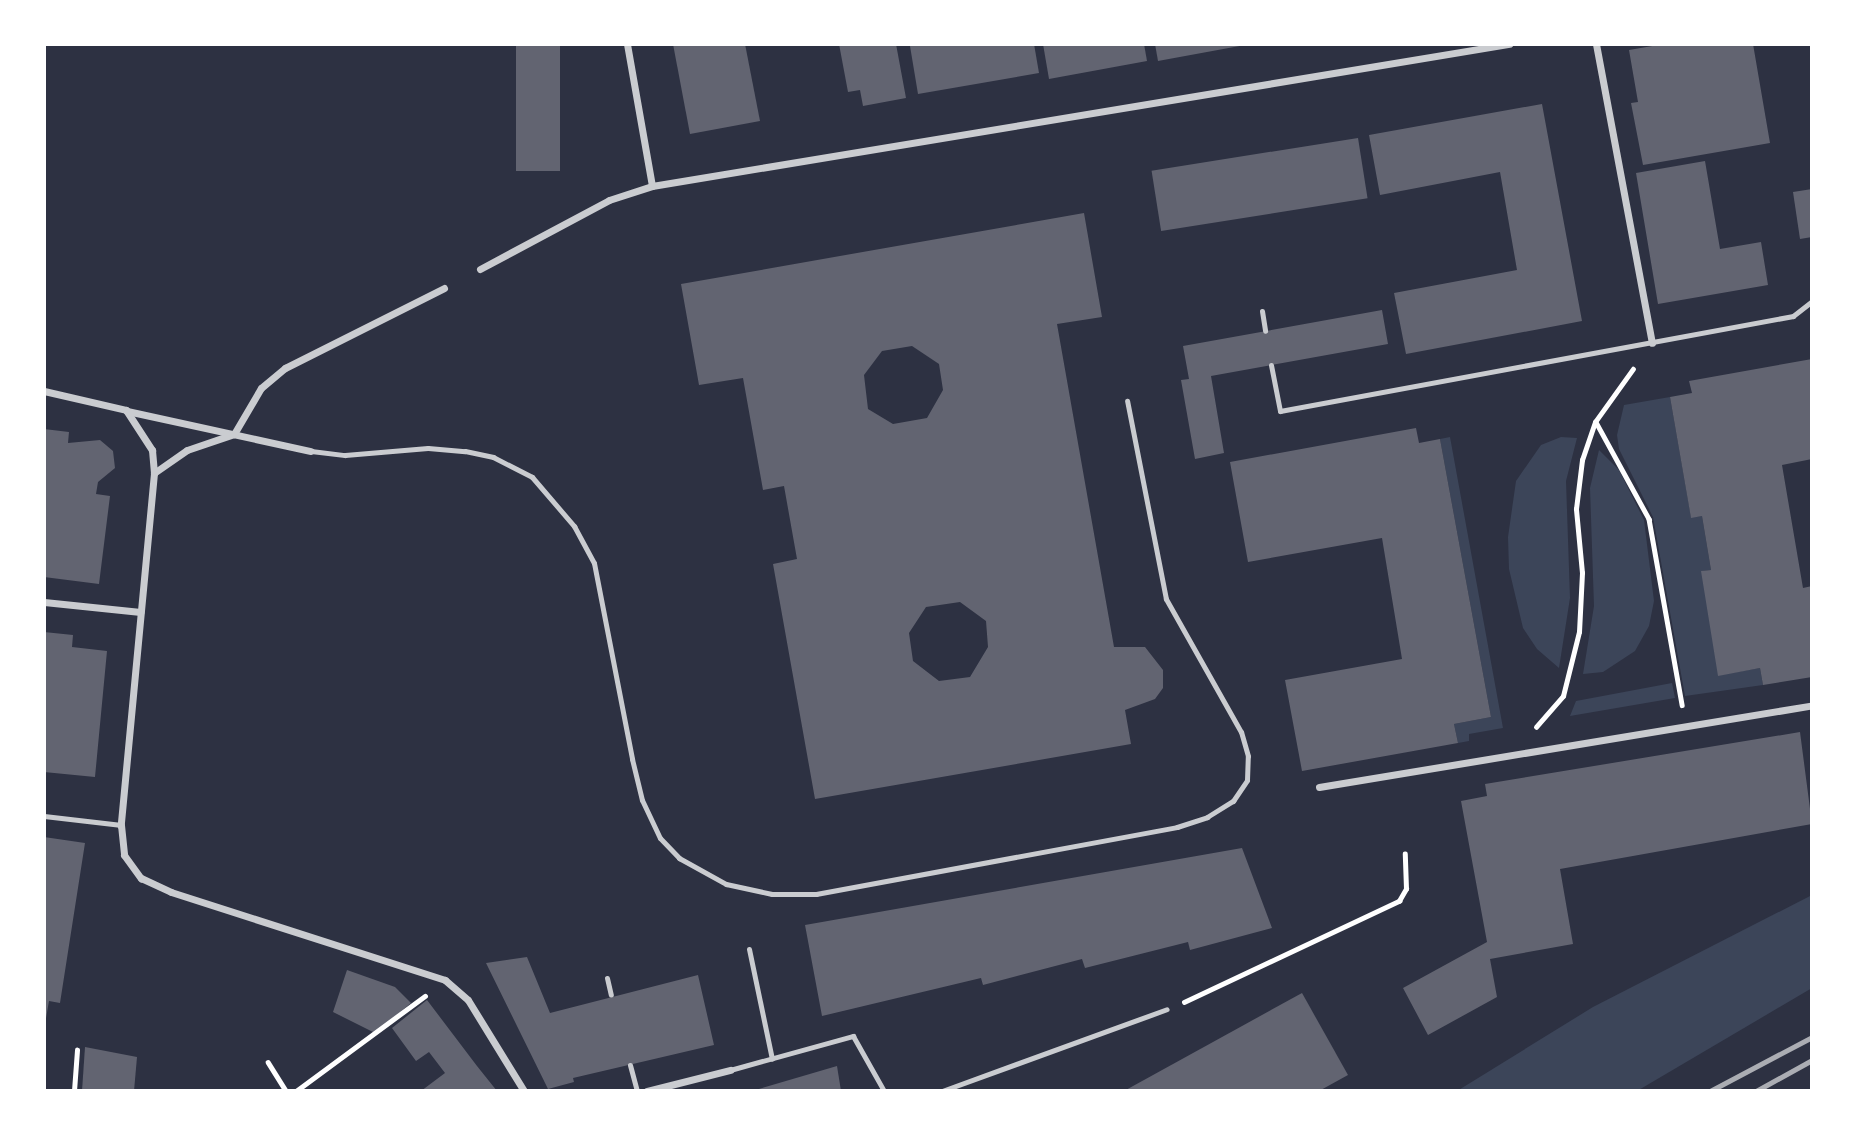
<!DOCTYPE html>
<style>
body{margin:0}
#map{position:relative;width:1856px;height:1135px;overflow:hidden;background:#2d3142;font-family:"Crimson Pro",serif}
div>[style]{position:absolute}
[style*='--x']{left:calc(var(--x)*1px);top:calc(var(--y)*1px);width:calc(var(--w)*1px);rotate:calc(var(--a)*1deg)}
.green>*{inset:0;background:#3c4559}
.building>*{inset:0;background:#626471;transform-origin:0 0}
.path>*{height:4.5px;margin:-2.25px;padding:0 2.25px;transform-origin:2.25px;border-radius:2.25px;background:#fff}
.service>*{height:5px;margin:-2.5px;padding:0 2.5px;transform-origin:2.5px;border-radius:2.5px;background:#caccd0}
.minor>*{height:7px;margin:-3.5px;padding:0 3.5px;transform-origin:3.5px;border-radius:3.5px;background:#caccd0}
.rail>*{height:5px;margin:-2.5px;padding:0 2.5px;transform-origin:2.5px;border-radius:2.5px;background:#abadb3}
span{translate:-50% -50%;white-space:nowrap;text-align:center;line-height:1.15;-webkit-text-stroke:5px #fff;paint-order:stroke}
.frame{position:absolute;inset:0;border:46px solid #fff;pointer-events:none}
</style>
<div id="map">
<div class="green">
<i style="clip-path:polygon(1670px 397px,1691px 517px,1702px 516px,1711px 570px,1702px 571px,1719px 675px,1760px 668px,1763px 685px,1685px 696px,1653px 517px,1619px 449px,1617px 435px,1624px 405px)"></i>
<i style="clip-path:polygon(1450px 437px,1503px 728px,1469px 734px,1469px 741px,1458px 743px,1454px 724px,1491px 717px,1440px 439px)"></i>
<i style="clip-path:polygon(1561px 437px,1577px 438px,1566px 481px,1570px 598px,1559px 668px,1537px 649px,1523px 628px,1509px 569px,1508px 537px,1516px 481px,1541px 445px)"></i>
<i style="clip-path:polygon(1599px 450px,1619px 470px,1644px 520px,1654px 601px,1649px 626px,1635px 651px,1603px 672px,1583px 674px,1594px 606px,1590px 488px)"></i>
<i style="clip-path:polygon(1672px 683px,1675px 698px,1570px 716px,1576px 701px)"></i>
<i style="clip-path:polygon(1812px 895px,1812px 988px,1637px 1091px,1457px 1091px,1593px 1007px)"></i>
</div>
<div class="building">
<i style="left:516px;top:44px;width:44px;height:127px"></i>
<i style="clip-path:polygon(673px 44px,745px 44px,760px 121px,690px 134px)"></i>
<i style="clip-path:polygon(839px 44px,896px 44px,906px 98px,863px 106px,860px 90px,848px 92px)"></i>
<i style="clip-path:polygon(1034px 44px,1039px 73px,918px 94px,910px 46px)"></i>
<i style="clip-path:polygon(1043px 44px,1144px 44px,1147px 61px,1049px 79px)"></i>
<i style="clip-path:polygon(1155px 44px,1245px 44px,1245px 45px,1158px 61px)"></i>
<i style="clip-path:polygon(1664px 44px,1753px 44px,1770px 143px,1643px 165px,1631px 103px,1638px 102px,1629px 50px)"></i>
<i style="clip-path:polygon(1542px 104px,1582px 321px,1406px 354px,1394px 293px,1517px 270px,1500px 172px,1380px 195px,1369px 135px)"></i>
<i style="left:1358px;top:138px;width:61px;height:209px;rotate:81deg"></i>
<i style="clip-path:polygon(1705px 161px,1720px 249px,1761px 242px,1768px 285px,1658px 304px,1636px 173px)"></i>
<i style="clip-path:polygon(1812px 189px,1812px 237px,1800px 239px,1793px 192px)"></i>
<i style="clip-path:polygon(evenodd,1084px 213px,1102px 317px,1057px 324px,1114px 647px,1145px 647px,1163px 670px,1163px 688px,1155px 699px,1125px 710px,1131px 744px,815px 799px,773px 564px,797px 559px,784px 486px,763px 490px,743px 378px,699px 385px,681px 284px,1084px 213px,912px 346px,939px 364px,943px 390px,927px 418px,893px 424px,868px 409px,864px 375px,882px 351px,912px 346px,1084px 213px,960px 602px,986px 621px,988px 647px,970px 677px,939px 681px,913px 661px,909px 633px,926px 607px,960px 602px)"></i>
<i style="clip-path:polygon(1382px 310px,1388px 344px,1211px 376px,1224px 453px,1195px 459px,1181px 380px,1189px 379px,1183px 346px)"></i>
<i style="clip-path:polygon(1812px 359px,1812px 459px,1782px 465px,1803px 588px,1812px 586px,1812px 677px,1763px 685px,1760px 668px,1718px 676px,1701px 571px,1711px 570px,1702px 516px,1691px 518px,1670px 397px,1692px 393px,1689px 381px)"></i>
<i style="clip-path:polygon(1416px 428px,1419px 443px,1440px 439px,1491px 717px,1454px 724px,1458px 743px,1302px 771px,1285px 680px,1402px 659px,1382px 538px,1248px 562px,1230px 462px)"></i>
<i style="clip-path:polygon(44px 429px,69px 432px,68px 443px,100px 440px,113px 451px,115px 468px,98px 482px,96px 494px,110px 496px,99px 584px,44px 577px)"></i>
<i style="clip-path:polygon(44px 632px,73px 635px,72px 647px,107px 651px,95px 777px,44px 772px)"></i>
<i style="clip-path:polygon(1800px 732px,1812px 824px,1560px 869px,1573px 944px,1490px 959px,1497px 997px,1428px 1035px,1403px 988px,1487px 942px,1461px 801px,1487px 796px,1485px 784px)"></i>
<i style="clip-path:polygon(44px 837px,85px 843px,60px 1003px,49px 1001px,45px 1024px)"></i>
<i style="clip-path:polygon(1242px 848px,1272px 928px,1190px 950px,1188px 942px,1085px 968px,1082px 959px,983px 985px,981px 978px,822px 1016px,805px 925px)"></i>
<i style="clip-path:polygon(527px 957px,550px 1013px,698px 975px,714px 1045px,573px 1078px,574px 1082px,548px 1089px,486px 963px)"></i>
<i style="clip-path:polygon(347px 970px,395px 987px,411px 1003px,375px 1033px,333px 1012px)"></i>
<i style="clip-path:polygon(1302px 993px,1348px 1075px,1319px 1091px,1124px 1091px)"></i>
<i style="clip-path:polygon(427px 1000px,477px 1066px,497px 1091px,421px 1091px,445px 1073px,429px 1052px,416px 1061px,392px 1028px)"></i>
<i style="clip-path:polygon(85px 1047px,137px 1057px,134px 1091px,82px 1091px)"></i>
<i style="clip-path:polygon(837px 1066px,841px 1091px,752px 1091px)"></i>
</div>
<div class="path">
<i style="--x:1596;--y:422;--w:111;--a:61.3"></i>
<i style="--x:1649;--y:519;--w:189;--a:79.9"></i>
<i style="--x:1536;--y:727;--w:41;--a:-48.9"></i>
<i style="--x:1563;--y:696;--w:66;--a:-76"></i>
<i style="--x:1579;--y:632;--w:59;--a:-87.1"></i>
<i style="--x:1582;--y:573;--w:64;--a:-95.4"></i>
<i style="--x:1576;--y:509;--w:49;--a:-83"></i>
<i style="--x:1582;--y:460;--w:40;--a:-71.1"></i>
<i style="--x:1595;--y:422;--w:65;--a:-54.4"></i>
<i style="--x:1184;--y:1002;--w:238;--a:-25.2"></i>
<i style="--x:1399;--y:901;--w:14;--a:-60"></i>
<i style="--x:1406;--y:889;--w:35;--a:-92"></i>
<i style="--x:268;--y:1062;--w:34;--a:58"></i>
<i style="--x:74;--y:1091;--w:41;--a:-85.8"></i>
<i style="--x:296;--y:1091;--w:160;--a:-36.4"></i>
</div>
<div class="service">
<i style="--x:1262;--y:311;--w:20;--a:81"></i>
<i style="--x:1271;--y:365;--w:47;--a:78.9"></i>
<i style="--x:1280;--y:411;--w:522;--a:-10.49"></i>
<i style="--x:1793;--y:316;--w:24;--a:-38"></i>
<i style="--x:311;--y:451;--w:34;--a:7"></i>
<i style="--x:345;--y:455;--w:83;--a:-4.8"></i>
<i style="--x:428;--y:448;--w:37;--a:5"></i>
<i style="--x:465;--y:451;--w:29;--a:12"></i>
<i style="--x:493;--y:457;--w:44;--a:27.1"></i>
<i style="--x:532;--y:477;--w:65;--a:49.4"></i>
<i style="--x:574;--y:526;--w:42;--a:61.6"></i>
<i style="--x:594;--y:563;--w:200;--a:79"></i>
<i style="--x:632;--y:759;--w:42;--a:76.3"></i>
<i style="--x:642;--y:800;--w:42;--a:64.7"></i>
<i style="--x:660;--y:838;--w:28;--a:46"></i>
<i style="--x:679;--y:858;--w:54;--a:29"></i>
<i style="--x:726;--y:884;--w:47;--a:12.3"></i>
<i style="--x:772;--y:894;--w:44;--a:0"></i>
<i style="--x:816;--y:894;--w:367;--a:-10.5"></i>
<i style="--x:1177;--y:827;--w:32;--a:-18"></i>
<i style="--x:1207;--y:817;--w:31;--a:-32"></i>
<i style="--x:1233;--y:801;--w:25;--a:-56"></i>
<i style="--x:1247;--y:780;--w:24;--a:-88"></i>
<i style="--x:1248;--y:756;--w:25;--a:-106"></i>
<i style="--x:1241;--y:732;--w:153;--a:-119.4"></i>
<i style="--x:1166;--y:599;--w:202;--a:-101.1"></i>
<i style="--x:44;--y:816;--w:78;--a:6.7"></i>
<i style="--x:749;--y:949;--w:112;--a:78.2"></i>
<i style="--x:607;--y:978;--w:17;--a:77"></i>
<i style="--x:630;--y:1065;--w:27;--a:75"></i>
<i style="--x:730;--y:1070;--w:128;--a:-15.5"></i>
<i style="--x:853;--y:1036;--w:63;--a:60.6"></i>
<i style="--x:942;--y:1091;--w:239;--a:-20"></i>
</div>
<div class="minor">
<i style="--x:627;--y:44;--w:144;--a:80"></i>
<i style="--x:1596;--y:44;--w:304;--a:79.4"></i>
<i style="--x:480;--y:269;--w:146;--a:-28.1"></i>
<i style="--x:609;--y:200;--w:45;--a:-18"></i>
<i style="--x:652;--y:186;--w:869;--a:-9.41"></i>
<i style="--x:44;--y:391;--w:84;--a:13"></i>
<i style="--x:126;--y:410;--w:48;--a:57"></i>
<i style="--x:152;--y:450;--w:23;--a:85"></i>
<i style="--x:154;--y:473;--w:354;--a:95.4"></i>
<i style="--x:121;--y:825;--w:30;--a:84"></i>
<i style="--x:124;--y:855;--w:29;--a:54"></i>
<i style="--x:141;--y:878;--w:33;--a:25"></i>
<i style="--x:171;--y:892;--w:288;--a:17.8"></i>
<i style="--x:445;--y:980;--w:30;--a:41"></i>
<i style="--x:468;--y:1000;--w:107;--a:58.4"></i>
<i style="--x:127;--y:411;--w:188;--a:12.3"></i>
<i style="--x:154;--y:473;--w:40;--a:-34.9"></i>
<i style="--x:187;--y:450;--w:50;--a:-18.8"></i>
<i style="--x:234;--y:434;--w:53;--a:-59.6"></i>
<i style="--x:261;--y:388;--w:31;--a:-40"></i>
<i style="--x:285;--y:368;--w:178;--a:-26.7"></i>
<i style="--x:44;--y:602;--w:97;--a:5.9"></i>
<i style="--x:1319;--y:787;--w:500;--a:-9.4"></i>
<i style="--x:647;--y:1091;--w:86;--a:-14.2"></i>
</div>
<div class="rail">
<i style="--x:1710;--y:1091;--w:115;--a:-27.9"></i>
<i style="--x:1756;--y:1091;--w:64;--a:-29"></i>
</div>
<div class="frame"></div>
</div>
